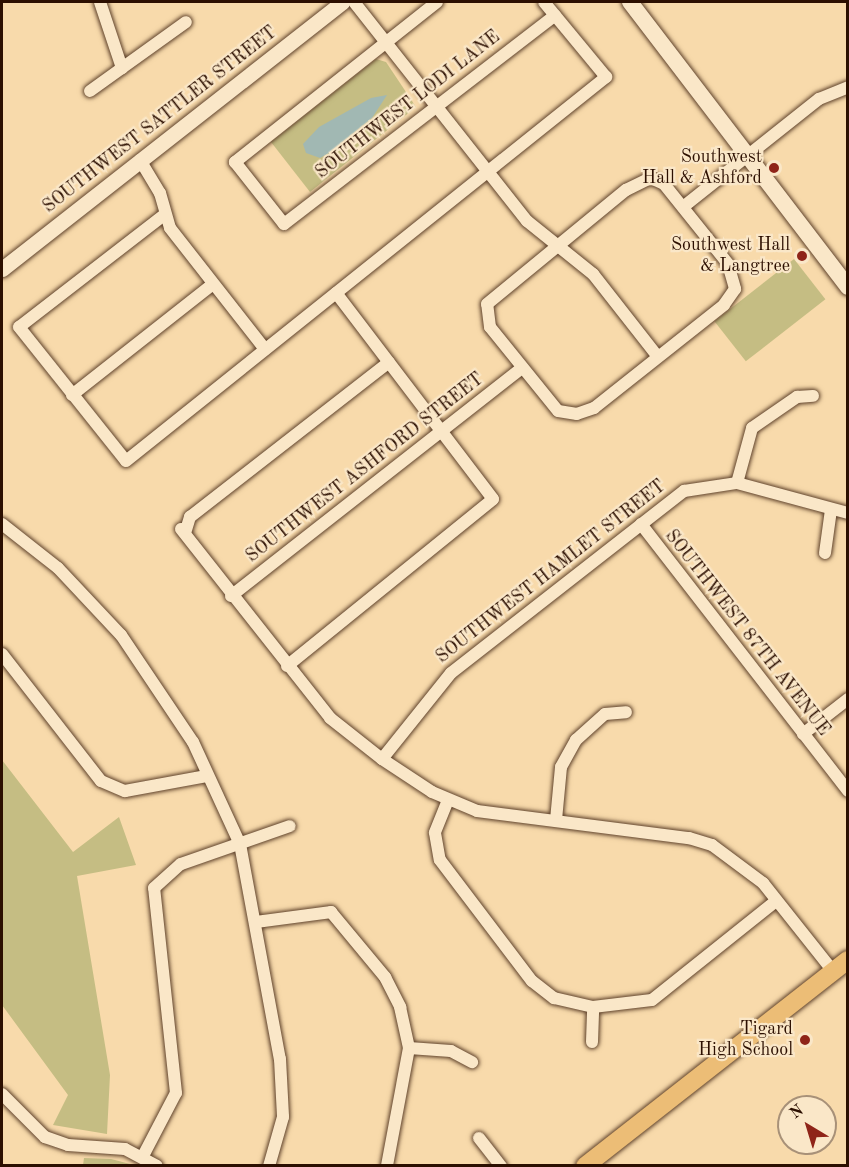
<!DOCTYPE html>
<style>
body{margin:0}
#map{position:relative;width:849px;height:1167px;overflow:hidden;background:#f8daab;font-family:"Old Standard TT",serif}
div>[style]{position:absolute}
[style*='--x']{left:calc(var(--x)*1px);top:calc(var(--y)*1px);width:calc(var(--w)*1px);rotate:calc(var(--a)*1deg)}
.green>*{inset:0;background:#c5bd83;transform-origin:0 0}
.water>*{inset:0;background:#a1b8b3}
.roads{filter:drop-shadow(0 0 2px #5f422b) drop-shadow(0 0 2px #5f422b)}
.minor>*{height:12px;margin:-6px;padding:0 6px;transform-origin:6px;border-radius:6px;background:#fae7c8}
.tertiary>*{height:15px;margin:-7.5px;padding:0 7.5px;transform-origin:7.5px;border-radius:7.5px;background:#fae7c8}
.secondary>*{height:16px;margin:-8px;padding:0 8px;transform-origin:8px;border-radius:8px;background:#fae7c8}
.primary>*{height:18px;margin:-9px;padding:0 9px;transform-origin:9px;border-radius:9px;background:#ecbd76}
.dots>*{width:16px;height:16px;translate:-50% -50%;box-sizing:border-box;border:3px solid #fae7c8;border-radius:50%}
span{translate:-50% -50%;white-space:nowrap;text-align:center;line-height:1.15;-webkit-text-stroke:4.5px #fae7c8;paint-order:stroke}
.street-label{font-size:18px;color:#2c0f00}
.poi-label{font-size:18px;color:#2c0f00}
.right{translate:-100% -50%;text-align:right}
.frame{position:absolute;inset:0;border:3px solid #2c0f00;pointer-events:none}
.north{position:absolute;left:777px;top:1095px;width:60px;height:60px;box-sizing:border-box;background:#fae7c8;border:2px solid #a89178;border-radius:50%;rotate:322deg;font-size:16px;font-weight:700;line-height:24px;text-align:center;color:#2c0f00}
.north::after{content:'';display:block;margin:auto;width:21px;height:27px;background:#8f2418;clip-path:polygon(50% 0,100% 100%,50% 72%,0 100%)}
</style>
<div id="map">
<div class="green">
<i style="clip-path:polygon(376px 59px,386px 62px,416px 107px,310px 192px,271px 142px)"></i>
<i style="left:794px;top:259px;width:51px;height:101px;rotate:52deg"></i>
<i style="clip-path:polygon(2px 760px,73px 852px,119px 817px,136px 865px,77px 876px,110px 1075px,107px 1134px,53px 1125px,68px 1095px,2px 1005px)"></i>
<i style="clip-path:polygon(84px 1158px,111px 1159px,134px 1165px,83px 1165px)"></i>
</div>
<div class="water">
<i style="clip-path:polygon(387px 95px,372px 118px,329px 153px,320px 158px,306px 153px,303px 144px,319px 127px,371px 98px)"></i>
</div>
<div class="roads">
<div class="minor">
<i style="--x:100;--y:2;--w:70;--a:71.6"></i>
<i style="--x:354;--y:2;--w:279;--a:51.7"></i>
<i style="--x:527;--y:221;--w:85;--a:38.8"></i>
<i style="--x:593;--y:274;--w:105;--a:51.9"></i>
<i style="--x:437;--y:2;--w:258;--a:141.6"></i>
<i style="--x:235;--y:162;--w:79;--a:51.7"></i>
<i style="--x:284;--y:224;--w:342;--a:-37.6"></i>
<i style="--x:90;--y:91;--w:118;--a:-35.7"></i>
<i style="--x:140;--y:160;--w:39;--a:59"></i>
<i style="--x:160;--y:193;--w:36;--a:74"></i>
<i style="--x:170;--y:228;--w:154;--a:51.9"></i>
<i style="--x:651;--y:178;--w:14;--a:25"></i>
<i style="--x:664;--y:184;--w:102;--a:51.3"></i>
<i style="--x:728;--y:264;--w:26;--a:74"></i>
<i style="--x:735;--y:289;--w:19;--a:125"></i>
<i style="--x:724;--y:305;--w:166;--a:141.6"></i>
<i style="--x:594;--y:408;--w:18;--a:161"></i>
<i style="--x:577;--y:414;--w:19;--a:-171"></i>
<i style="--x:558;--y:411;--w:108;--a:-129"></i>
<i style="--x:490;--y:327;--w:23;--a:-97"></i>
<i style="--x:487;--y:304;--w:180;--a:-39.4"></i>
<i style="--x:626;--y:190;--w:28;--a:-26"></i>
<i style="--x:683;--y:207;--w:174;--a:-38.5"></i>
<i style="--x:819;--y:99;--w:31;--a:-22"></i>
<i style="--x:164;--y:215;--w:183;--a:142.3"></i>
<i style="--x:19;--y:327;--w:171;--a:51.4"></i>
<i style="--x:126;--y:461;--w:615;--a:-38.66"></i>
<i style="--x:606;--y:77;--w:97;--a:-129.6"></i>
<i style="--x:72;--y:395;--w:179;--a:-38.2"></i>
<i style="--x:737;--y:483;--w:57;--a:-74.7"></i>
<i style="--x:752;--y:428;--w:55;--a:-34.6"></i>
<i style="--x:797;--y:397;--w:16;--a:-4"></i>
<i style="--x:2;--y:524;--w:71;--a:38.2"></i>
<i style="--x:58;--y:568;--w:92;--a:46.8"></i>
<i style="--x:121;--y:635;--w:129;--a:56.1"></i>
<i style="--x:193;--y:742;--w:112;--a:65.3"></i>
<i style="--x:240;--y:844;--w:219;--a:79.5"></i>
<i style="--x:280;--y:1059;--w:58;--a:87"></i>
<i style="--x:283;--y:1117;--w:51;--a:105.9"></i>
<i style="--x:641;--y:524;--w:338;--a:52.2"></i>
<i style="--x:181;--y:529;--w:241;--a:51.7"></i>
<i style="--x:330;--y:718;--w:66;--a:38.3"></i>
<i style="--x:382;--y:759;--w:60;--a:33.4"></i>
<i style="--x:432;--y:792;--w:49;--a:22.9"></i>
<i style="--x:477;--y:811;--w:214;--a:7.3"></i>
<i style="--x:689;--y:838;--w:24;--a:17"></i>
<i style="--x:712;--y:845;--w:64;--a:36.7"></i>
<i style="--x:763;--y:883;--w:112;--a:51.5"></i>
<i style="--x:186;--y:530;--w:14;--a:-73"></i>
<i style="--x:190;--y:517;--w:252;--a:-37.9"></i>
<i style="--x:825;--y:553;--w:43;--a:-82.1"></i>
<i style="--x:231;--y:596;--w:370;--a:-38.1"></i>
<i style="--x:2;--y:654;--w:161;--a:52.1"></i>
<i style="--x:101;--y:781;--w:26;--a:23"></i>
<i style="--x:125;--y:791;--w:83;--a:-10.4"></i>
<i style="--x:287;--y:666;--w:265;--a:-39"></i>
<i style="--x:493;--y:499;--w:259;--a:-127.3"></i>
<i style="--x:803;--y:734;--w:57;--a:-37.9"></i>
<i style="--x:382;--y:759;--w:110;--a:-51.3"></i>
<i style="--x:451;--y:673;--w:296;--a:-38"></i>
<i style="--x:684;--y:491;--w:54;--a:-8.6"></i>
<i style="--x:737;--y:483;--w:115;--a:15.1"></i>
<i style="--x:448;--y:800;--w:35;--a:112"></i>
<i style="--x:435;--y:833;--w:27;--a:80"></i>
<i style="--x:440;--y:860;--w:152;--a:52.8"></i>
<i style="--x:532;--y:981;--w:28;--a:38"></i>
<i style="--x:554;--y:998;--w:40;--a:13"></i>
<i style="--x:593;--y:1007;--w:59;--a:-6.8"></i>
<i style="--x:652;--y:1000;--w:159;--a:-38.6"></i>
<i style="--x:556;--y:820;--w:53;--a:-84.6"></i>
<i style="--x:561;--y:767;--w:31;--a:-61"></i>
<i style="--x:576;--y:740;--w:39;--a:-42"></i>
<i style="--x:605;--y:714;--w:21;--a:-5"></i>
<i style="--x:256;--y:922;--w:76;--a:-7.6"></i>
<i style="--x:331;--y:912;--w:85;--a:50.3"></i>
<i style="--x:385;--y:977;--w:34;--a:63"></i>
<i style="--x:400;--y:1007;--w:42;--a:77.6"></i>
<i style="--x:409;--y:1048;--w:120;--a:100.6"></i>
<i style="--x:592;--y:1042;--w:35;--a:-88"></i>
<i style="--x:409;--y:1048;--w:42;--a:4.1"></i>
<i style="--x:451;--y:1051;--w:24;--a:28"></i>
<i style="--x:2;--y:1094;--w:61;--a:45"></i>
<i style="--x:45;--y:1137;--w:24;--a:19"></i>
<i style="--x:68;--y:1145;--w:57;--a:4"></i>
<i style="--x:125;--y:1149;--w:36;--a:28"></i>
<i style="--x:479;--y:1138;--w:36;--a:52"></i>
<i style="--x:143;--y:1156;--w:71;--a:-62.4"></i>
<i style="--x:176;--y:1093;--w:206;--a:-96.1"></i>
<i style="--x:154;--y:888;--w:36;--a:-42"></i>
<i style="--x:181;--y:864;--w:115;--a:-19.2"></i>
</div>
<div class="tertiary">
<i style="--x:2;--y:269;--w:432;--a:-38.1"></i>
</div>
<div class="secondary">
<i style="--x:630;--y:2;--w:359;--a:52.6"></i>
</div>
<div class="primary">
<i style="--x:585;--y:1166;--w:334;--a:-38.1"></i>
</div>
</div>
<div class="dots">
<i style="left:774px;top:168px;background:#8f2418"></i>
<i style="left:802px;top:256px;background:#8f2418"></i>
<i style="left:805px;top:1040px;background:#8f2418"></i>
</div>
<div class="street-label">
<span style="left:408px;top:105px;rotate:-38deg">SOUTHWEST LODI LANE</span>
<span style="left:160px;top:120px;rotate:-38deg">SOUTHWEST SATTLER STREET</span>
<span style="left:365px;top:468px;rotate:-38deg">SOUTHWEST ASHFORD STREET</span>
<span style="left:551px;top:572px;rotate:-38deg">SOUTHWEST HAMLET STREET</span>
<span style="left:747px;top:633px;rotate:52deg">SOUTHWEST 87TH AVENUE</span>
</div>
<div class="poi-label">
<span class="right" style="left:762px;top:168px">Southwest<br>Hall &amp; Ashford</span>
<span class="right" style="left:790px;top:256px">Southwest Hall<br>&amp; Langtree</span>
<span class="right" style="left:793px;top:1040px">Tigard<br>High School</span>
</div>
<div class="frame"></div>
<div class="north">N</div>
</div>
